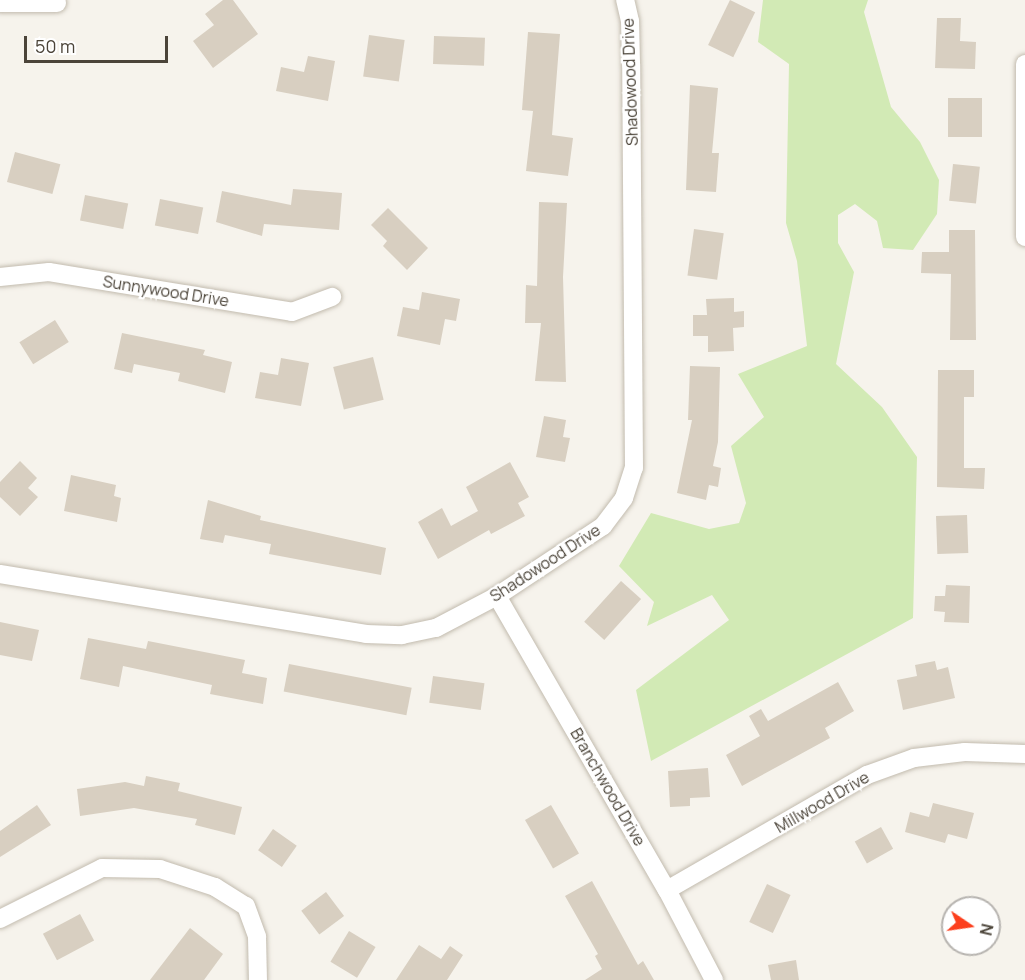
<!DOCTYPE html>
<style>
body{margin:0}
#map{position:relative;width:1025px;height:980px;overflow:hidden;background:#f6f3ec;font-family:Manrope,sans-serif}
div>[style]{position:absolute}
[style*='--x']{left:calc(var(--x)*1px);top:calc(var(--y)*1px);width:calc(var(--w)*1px);rotate:calc(var(--a)*1deg)}
.green>*{inset:0;background:#d2eab5}
.building>*{inset:0;background:#d8cfc1;transform-origin:0 0}
.roads{filter:drop-shadow(0 0 2px #c2bbae) drop-shadow(0 0 2px #c2bbae)}
.minor>*{height:18px;margin:-9px;padding:0 9px;transform-origin:9px;border-radius:9px;background:#fff}
span{translate:-50% -50%;white-space:nowrap;text-align:center;line-height:1.15;-webkit-text-stroke:4.5px #fff;paint-order:stroke}
.street-label{font-size:16px;color:#4b4439}
.north{position:absolute;left:941px;top:896px;width:60px;height:60px;box-sizing:border-box;background:#fff;border:2px solid #b7b4b0;border-radius:50%;rotate:103deg;font-size:16px;font-weight:700;line-height:24px;text-align:center;color:#4b4439}
.north::after{content:'';display:block;margin:auto;width:21px;height:27px;background:#fc3f1d;clip-path:polygon(50% 0,100% 100%,50% 72%,0 100%)}
.scale{position:absolute;left:24px;top:36px;width:144px;height:27px;box-sizing:border-box;border:3px solid #4b4439;border-top:0;padding-left:8px;font-size:18px;line-height:21px;white-space:nowrap;color:#4b4439;-webkit-text-stroke:4px #fff;paint-order:stroke}
</style>
<div id="map">
<div class="green">
<i style="clip-path:polygon(763px 0,868px 0,864px 12px,891px 107px,920px 142px,939px 180px,937px 214px,913px 250px,883px 248px,877px 221px,855px 204px,838px 215px,838px 243px,854px 272px,836px 364px,882px 407px,917px 457px,913px 618px,651px 761px,636px 690px,729px 620px,712px 595px,647px 626px,654px 602px,619px 566px,651px 513px,709px 529px,739px 523px,746px 503px,731px 446px,764px 417px,738px 374px,807px 346px,797px 261px,786px 223px,789px 64px,758px 42px)"></i>
</div>
<div class="building">
<i style="clip-path:polygon(223px 0,233px 0,258px 34px,213px 68px,193px 41px,214px 25px,205px 14px)"></i>
<i style="left:730px;top:0;width:28px;height:50px;rotate:26deg"></i>
<i style="clip-path:polygon(937px 18px,961px 18px,960px 41px,976px 42px,975px 69px,935px 68px)"></i>
<i style="clip-path:polygon(528px 32px,560px 34px,552px 135px,573px 138px,568px 176px,526px 171px,533px 111px,522px 110px)"></i>
<i style="left:369px;top:35px;width:36px;height:42px;rotate:8deg"></i>
<i style="left:434px;top:36px;width:51px;height:28px;rotate:2deg"></i>
<i style="clip-path:polygon(308px 56px,335px 61px,328px 101px,276px 91px,281px 67px,304px 72px)"></i>
<i style="clip-path:polygon(690px 85px,718px 88px,712px 153px,719px 153px,716px 192px,686px 190px)"></i>
<i style="left:948px;top:98px;width:34px;height:39px"></i>
<i style="left:15px;top:152px;width:47px;height:31px;rotate:15deg"></i>
<i style="left:953px;top:164px;width:27px;height:37px;rotate:6deg"></i>
<i style="clip-path:polygon(293px 189px,342px 193px,339px 230px,264px 224px,262px 236px,216px 222px,222px 191px,291px 205px)"></i>
<i style="left:85px;top:195px;width:44px;height:26px;rotate:11deg"></i>
<i style="left:160px;top:199px;width:44px;height:27px;rotate:11deg"></i>
<i style="clip-path:polygon(539px 202px,567px 203px,563px 277px,566px 382px,535px 381px,541px 323px,525px 323px,526px 285px,537px 286px)"></i>
<i style="clip-path:polygon(388px 208px,428px 248px,407px 270px,383px 246px,387px 241px,371px 225px)"></i>
<i style="left:694px;top:229px;width:30px;height:47px;rotate:8deg"></i>
<i style="clip-path:polygon(949px 230px,975px 230px,976px 340px,950px 340px,951px 274px,921px 273px,922px 252px,949px 252px)"></i>
<i style="clip-path:polygon(422px 292px,460px 299px,456px 321px,445px 319px,440px 345px,397px 336px,403px 307px,419px 310px)"></i>
<i style="clip-path:polygon(734px 298px,734px 312px,744px 311px,744px 327px,733px 328px,734px 351px,708px 352px,708px 336px,693px 336px,693px 315px,707px 315px,706px 299px)"></i>
<i style="left:55px;top:320px;width:26px;height:42px;rotate:58deg"></i>
<i style="clip-path:polygon(122px 333px,205px 350px,203px 355px,232px 362px,225px 393px,178px 381px,180px 373px,134px 364px,132px 373px,114px 369px)"></i>
<i style="left:373px;top:357px;width:44px;height:41px;rotate:76deg"></i>
<i style="clip-path:polygon(281px 358px,309px 363px,301px 406px,255px 398px,260px 372px,278px 375px)"></i>
<i style="clip-path:polygon(690px 366px,720px 367px,718px 442px,713px 466px,721px 468px,718px 487px,709px 485px,706px 500px,677px 493px,692px 420px,688px 420px)"></i>
<i style="clip-path:polygon(938px 370px,974px 370px,974px 397px,964px 397px,964px 468px,985px 468px,984px 489px,937px 487px)"></i>
<i style="clip-path:polygon(544px 416px,566px 420px,563px 437px,570px 438px,565px 462px,536px 457px)"></i>
<i style="clip-path:polygon(20px 461px,37px 478px,28px 488px,38px 497px,20px 516px,0 497px,0 482px)"></i>
<i style="clip-path:polygon(510px 462px,529px 497px,518px 503px,525px 516px,491px 534px,489px 530px,438px 559px,418px 522px,442px 508px,451px 526px,478px 511px,466px 487px)"></i>
<i style="clip-path:polygon(71px 475px,116px 485px,114px 496px,121px 498px,117px 522px,64px 511px)"></i>
<i style="clip-path:polygon(208px 500px,261px 516px,260px 520px,386px 548px,381px 575px,269px 554px,271px 544px,225px 535px,223px 543px,200px 539px)"></i>
<i style="left:967px;top:515px;width:38px;height:31px;rotate:88deg"></i>
<i style="left:621px;top:581px;width:27px;height:55px;rotate:42deg"></i>
<i style="clip-path:polygon(946px 585px,970px 586px,969px 623px,944px 622px,945px 612px,934px 611px,935px 596px,945px 596px)"></i>
<i style="clip-path:polygon(0 622px,39px 630px,32px 661px,0 655px)"></i>
<i style="clip-path:polygon(88px 638px,146px 649px,148px 641px,245px 660px,242px 673px,267px 678px,263px 704px,210px 694px,212px 685px,123px 666px,119px 687px,80px 679px)"></i>
<i style="clip-path:polygon(935px 661px,937px 670px,948px 667px,955px 698px,903px 710px,897px 680px,917px 676px,915px 665px)"></i>
<i style="left:289px;top:664px;width:125px;height:28px;rotate:11deg"></i>
<i style="left:433px;top:676px;width:52px;height:27px;rotate:8deg"></i>
<i style="clip-path:polygon(838px 682px,854px 711px,825px 728px,830px 738px,742px 786px,726px 755px,760px 736px,749px 716px,761px 709px,768px 721px)"></i>
<i style="clip-path:polygon(708px 768px,710px 797px,690px 798px,690px 806px,670px 807px,668px 771px)"></i>
<i style="clip-path:polygon(146px 776px,180px 783px,178px 791px,242px 807px,235px 835px,195px 825px,197px 819px,134px 808px,80px 816px,77px 789px,125px 782px,144px 786px)"></i>
<i style="clip-path:polygon(933px 803px,974px 813px,967px 839px,948px 834px,945px 843px,905px 832px,910px 812px,929px 817px)"></i>
<i style="clip-path:polygon(37px 805px,51px 825px,0 857px,0 831px)"></i>
<i style="left:551px;top:805px;width:56px;height:30px;rotate:60deg"></i>
<i style="left:881px;top:827px;width:25px;height:30px;rotate:61deg"></i>
<i style="left:273px;top:829px;width:29px;height:26px;rotate:35deg"></i>
<i style="clip-path:polygon(592px 881px,638px 965px,643px 961px,654px 980px,585px 980px,602px 969px,595px 956px,598px 954px,565px 896px)"></i>
<i style="left:767px;top:884px;width:26px;height:42px;rotate:25deg"></i>
<i style="left:326px;top:892px;width:30px;height:31px;rotate:53deg"></i>
<i style="left:80px;top:914px;width:30px;height:42px;rotate:62deg"></i>
<i style="clip-path:polygon(190px 928px,223px 954px,204px 980px,150px 980px)"></i>
<i style="left:349px;top:931px;width:31px;height:36px;rotate:31deg"></i>
<i style="clip-path:polygon(419px 945px,441px 959px,450px 946px,463px 955px,447px 980px,396px 980px)"></i>
<i style="clip-path:polygon(796px 960px,799px 980px,771px 980px,768px 965px)"></i>
</div>
<div class="roads">
<div class="minor">
<i style="--x:0;--y:3;--w:57;--a:0"></i>
<i style="--x:1025;--y:64;--w:173;--a:90"></i>
<i style="--x:0;--y:277;--w:49;--a:-5.8"></i>
<i style="--x:49;--y:272;--w:246;--a:9.3"></i>
<i style="--x:292;--y:312;--w:43;--a:-20.6"></i>
<i style="--x:0;--y:574;--w:371;--a:9.3"></i>
<i style="--x:366;--y:634;--w:36;--a:2"></i>
<i style="--x:402;--y:635;--w:35;--a:-12"></i>
<i style="--x:436;--y:628;--w:69;--a:-27.7"></i>
<i style="--x:497;--y:596;--w:127;--a:-33.4"></i>
<i style="--x:603;--y:526;--w:35;--a:-53"></i>
<i style="--x:624;--y:498;--w:32;--a:-72"></i>
<i style="--x:634;--y:468;--w:404;--a:-90.4"></i>
<i style="--x:631;--y:64;--w:43;--a:-91.3"></i>
<i style="--x:630;--y:21;--w:22;--a:-103"></i>
<i style="--x:497;--y:596;--w:340;--a:60"></i>
<i style="--x:667;--y:890;--w:102;--a:62.4"></i>
<i style="--x:667;--y:890;--w:231;--a:-29.9"></i>
<i style="--x:867;--y:775;--w:50;--a:-19.9"></i>
<i style="--x:914;--y:758;--w:51;--a:-6.7"></i>
<i style="--x:965;--y:752;--w:60;--a:1.9"></i>
<i style="--x:0;--y:919;--w:114;--a:-26.6"></i>
<i style="--x:102;--y:868;--w:58;--a:1"></i>
<i style="--x:160;--y:869;--w:58;--a:18.1"></i>
<i style="--x:215;--y:887;--w:36;--a:32"></i>
<i style="--x:246;--y:906;--w:33;--a:70"></i>
<i style="--x:257;--y:937;--w:43;--a:88.7"></i>
</div>
</div>
<div class="street-label">
<span style="left:630px;top:82px;rotate:-92deg">Shadowood Drive</span>
<span style="left:166px;top:291px;rotate:9deg">Sunnywood Drive</span>
<span style="left:545px;top:563px;rotate:-33deg">Shadowood Drive</span>
<span style="left:608px;top:787px;rotate:60deg">Branchwood Drive</span>
<span style="left:822px;top:802px;rotate:-30deg">Millwood Drive</span>
</div>
<div class="north">N</div>
<div class="scale">50 m</div>
</div>
